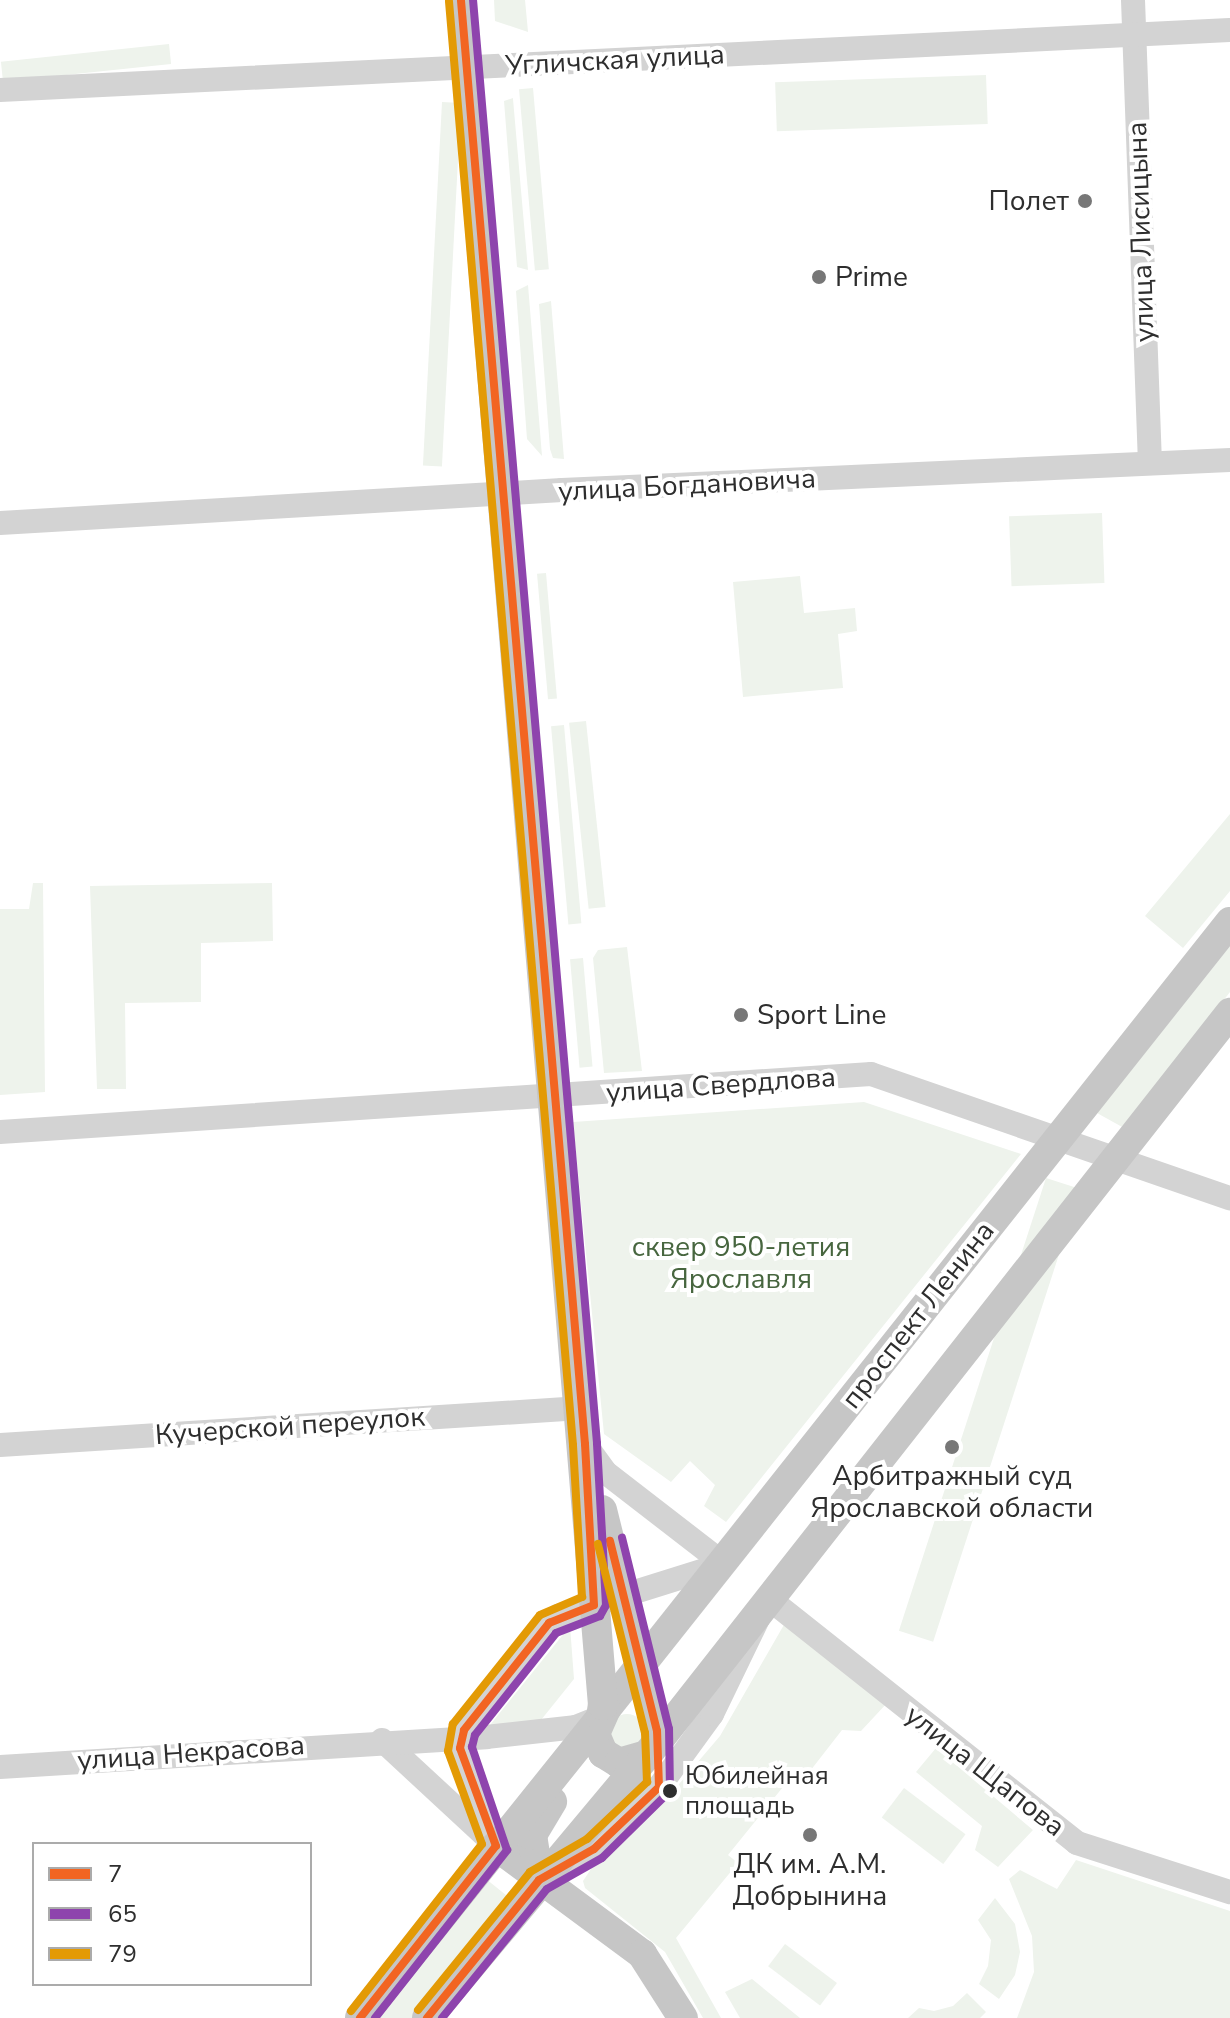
<!DOCTYPE html>
<meta charset="utf-8">
<style>
body{margin:0}
#map{position:relative;width:1230px;height:2018px;overflow:hidden;background:#fff;font-family:"Nunito Sans",sans-serif}
div>[style]{position:absolute}
[style*='--x']{left:calc(var(--x)*1px);top:calc(var(--y)*1px);width:calc(var(--w)*1px);rotate:calc(var(--a)*1deg)}
.green>*{inset:0;background:#eef3ec;transform-origin:0 0}
.round{border-radius:50%}
.minor>*{height:24px;margin:-12px;padding:0 12px;transform-origin:12px;border-radius:12px;background:#d3d3d3}
.major>*{height:30px;margin:-15px;padding:0 15px;transform-origin:15px;border-radius:15px;background:#c6c6c6}
.bus-1>*{height:8px;margin:-4px;padding:0 4px;transform-origin:4px;border-radius:4px;background:#f26522}
.bus-2>*{height:8px;margin:-4px;padding:0 4px;transform-origin:4px;border-radius:4px;background:#8e44ad}
.bus-3>*{height:8px;margin:-4px;padding:0 4px;transform-origin:4px;border-radius:4px;background:#e39a05}
.dots>*{width:22px;height:22px;translate:-50% -50%;box-sizing:border-box;border:4px solid #fff;border-radius:50%}
span{translate:-50% -50%;white-space:nowrap;text-align:center;line-height:1.15;-webkit-text-stroke:8px #fff;paint-order:stroke}
.bus-label{font-size:26px;color:#2e2e2e}
.left{translate:0 -50%;text-align:left}
.street-label{font-size:28px;color:#2e2e2e}
.poi-label{font-size:28px;color:#2e2e2e}
.right{translate:-100% -50%;text-align:right}
.park-label{font-size:28px;color:#47663f}
.legend{position:absolute;left:32px;top:1842px;width:280px;height:144px;box-sizing:border-box;background:#fff;border:2px solid #ababab;margin:0;padding:10px 14px;list-style:none;font-size:24px;color:#2e2e2e}
.legend li{display:flex;align-items:center;gap:16px;height:40px}
.legend b{width:40px;border:2px solid #ababab}
</style>
<div id="map">
<div class="green">
<i style="clip-path:polygon(494px 0,525px 0,528px 32px,495px 21px)"></i>
<i style="left:169px;top:44px;width:20px;height:169px;rotate:84deg"></i>
<i style="left:986px;top:75px;width:49px;height:211px;rotate:88deg"></i>
<i style="left:533px;top:88px;width:182px;height:14px;rotate:85deg"></i>
<i style="clip-path:polygon(513px 98px,513px 99px,528px 270px,517px 267px,504px 101px)"></i>
<i style="left:442px;top:102px;width:19px;height:364px;rotate:3deg"></i>
<i style="clip-path:polygon(528px 285px,542px 456px,527px 439px,516px 291px)"></i>
<i style="clip-path:polygon(551px 301px,564px 459px,553px 458px,550px 449px,539px 304px)"></i>
<i style="left:1102px;top:513px;width:70px;height:93px;rotate:88deg"></i>
<i style="left:546px;top:573px;width:126px;height:9px;rotate:85deg"></i>
<i style="clip-path:polygon(800px 576px,804px 613px,855px 608px,857px 631px,838px 634px,843px 688px,743px 697px,733px 582px)"></i>
<i style="left:586px;top:721px;width:187px;height:17px;rotate:84deg"></i>
<i style="left:564px;top:725px;width:199px;height:13px;rotate:85deg"></i>
<i style="clip-path:polygon(1230px 814px,1230px 891px,1183px 948px,1145px 916px)"></i>
<i style="clip-path:polygon(33px 883px,43px 883px,45px 1092px,0 1095px,0 909px,29px 909px)"></i>
<i style="clip-path:polygon(272px 883px,273px 941px,201px 943px,201px 1002px,125px 1003px,126px 1089px,97px 1089px,90px 886px)"></i>
<i style="clip-path:polygon(1230px 946px,1230px 992px,1124px 1128px,1097px 1113px)"></i>
<i style="clip-path:polygon(627px 947px,642px 1071px,604px 1073px,593px 958px,598px 950px)"></i>
<i style="left:583px;top:958px;width:109px;height:13px;rotate:85deg"></i>
<i style="clip-path:polygon(864px 1102px,1021px 1154px,726px 1522px,704px 1506px,715px 1485px,690px 1461px,671px 1482px,604px 1434px,573px 1122px)"></i>
<i style="left:1046px;top:1178px;width:36px;height:476px;rotate:18deg"></i>
<i style="clip-path:polygon(785px 1623px,888px 1702px,861px 1731px,842px 1730px,800px 1784px,791px 1777px,728px 1855px,738px 1863px,676px 1938px,721px 2018px,703px 2018px,665px 1952px,585px 1888px,583px 1881px,595px 1863px,662px 1804px,720px 1736px)"></i>
<i style="clip-path:polygon(570px 1626px,574px 1679px,541px 1720px,490px 1725px)"></i>
<i class="round" style="left:610px;top:1714px;width:34px;height:34px"></i>
<i style="clip-path:polygon(936px 1748px,1033px 1830px,998px 1867px,975px 1850px,982px 1826px,916px 1772px)"></i>
<i style="left:904px;top:1788px;width:77px;height:37px;rotate:37deg"></i>
<i style="clip-path:polygon(1076px 1860px,1230px 1911px,1230px 2018px,1017px 2018px,1034px 1972px,1032px 1936px,1009px 1879px,1020px 1870px,1057px 1889px)"></i>
<i style="clip-path:polygon(486px 1879px,511px 1899px,417px 2018px,376px 2018px)"></i>
<i style="clip-path:polygon(995px 1898px,1015px 1924px,1020px 1952px,1015px 1975px,999px 1999px,979px 1984px,988px 1966px,991px 1940px,978px 1920px)"></i>
<i style="left:785px;top:1944px;width:65px;height:28px;rotate:37deg"></i>
<i style="clip-path:polygon(752px 1979px,800px 2018px,740px 2018px,725px 1992px)"></i>
<i style="clip-path:polygon(967px 1993px,986px 2012px,980px 2018px,908px 2018px,919px 2008px,934px 2011px,953px 2006px)"></i>
</div>
<div class="minor">
<i style="--x:1133;--y:0;--w:463;--a:87.9"></i>
<i style="--x:0;--y:90;--w:1231;--a:-2.79"></i>
<i style="--x:0;--y:523;--w:563;--a:-3.36"></i>
<i style="--x:562;--y:490;--w:669;--a:-2.57"></i>
<i style="--x:0;--y:1132;--w:873;--a:-3.81"></i>
<i style="--x:871;--y:1074;--w:380;--a:19.1"></i>
<i style="--x:585;--y:1444;--w:34;--a:54"></i>
<i style="--x:605;--y:1472;--w:150;--a:37.7"></i>
<i style="--x:0;--y:1445;--w:582;--a:-3.64"></i>
<i style="--x:382;--y:1740;--w:150;--a:42.8"></i>
<i style="--x:0;--y:1767;--w:487;--a:-3.5"></i>
<i style="--x:486;--y:1737;--w:91;--a:-6.3"></i>
<i style="--x:576;--y:1727;--w:27;--a:-22"></i>
<i style="--x:496;--y:1846;--w:114;--a:-108.9"></i>
<i style="--x:459;--y:1738;--w:74;--a:-53.3"></i>
<i style="--x:503;--y:1679;--w:84;--a:-48.9"></i>
<i style="--x:558;--y:1616;--w:174;--a:-17.4"></i>
<i style="--x:554;--y:1871;--w:46;--a:-28.8"></i>
<i style="--x:594;--y:1849;--w:90;--a:-43.6"></i>
<i style="--x:659;--y:1787;--w:90;--a:-54"></i>
<i style="--x:712;--y:1714;--w:129;--a:-64.2"></i>
<i style="--x:768;--y:1598;--w:394;--a:38.4"></i>
<i style="--x:1077;--y:1843;--w:161;--a:17.8"></i>
</div>
<div class="major">
<i style="--x:1230;--y:922;--w:1004;--a:128.41"></i>
<i style="--x:606;--y:1709;--w:27;--a:114"></i>
<i style="--x:595;--y:1734;--w:21;--a:67"></i>
<i style="--x:603;--y:1753;--w:19;--a:32"></i>
<i style="--x:619;--y:1763;--w:29;--a:-16"></i>
<i style="--x:647;--y:1755;--w:944;--a:-51.84"></i>
<i style="--x:602;--y:1510;--w:219;--a:76"></i>
<i style="--x:496;--y:1846;--w:182;--a:36.5"></i>
<i style="--x:642;--y:1954;--w:76;--a:57.4"></i>
<i style="--x:539;--y:1880;--w:46;--a:-98.8"></i>
<i style="--x:532;--y:1835;--w:39;--a:-59"></i>
<i style="--x:360;--y:2018;--w:386;--a:-51.3"></i>
<i style="--x:601;--y:1717;--w:12;--a:-81"></i>
<i style="--x:603;--y:1705;--w:1711;--a:-94.76"></i>
<i style="--x:427;--y:2018;--w:343;--a:-50.1"></i>
</div>
<div class="bus-1">
<i style="--x:360;--y:2018;--w:219;--a:-51.7"></i>
<i style="--x:496;--y:1846;--w:104;--a:-110.2"></i>
<i style="--x:460;--y:1748;--w:18;--a:-77"></i>
<i style="--x:464;--y:1730;--w:137;--a:-51.5"></i>
<i style="--x:549;--y:1623;--w:48;--a:-21.8"></i>
<i style="--x:594;--y:1605;--w:161;--a:-93.2"></i>
<i style="--x:585;--y:1444;--w:1449;--a:-94.91"></i>
<i style="--x:427;--y:2018;--w:178;--a:-50.9"></i>
<i style="--x:539;--y:1880;--w:63;--a:-29.4"></i>
<i style="--x:594;--y:1849;--w:90;--a:-43.6"></i>
<i style="--x:659;--y:1787;--w:56;--a:-92"></i>
<i style="--x:657;--y:1731;--w:196;--a:-103.9"></i>
</div>
<div class="bus-2">
<i style="--x:375;--y:2018;--w:214;--a:-51.8"></i>
<i style="--x:507;--y:1850;--w:109;--a:-108.8"></i>
<i style="--x:472;--y:1747;--w:12;--a:-76"></i>
<i style="--x:475;--y:1735;--w:130;--a:-51.5"></i>
<i style="--x:556;--y:1633;--w:47;--a:-21.1"></i>
<i style="--x:600;--y:1616;--w:13;--a:-61"></i>
<i style="--x:606;--y:1605;--w:162;--a:-93.2"></i>
<i style="--x:597;--y:1443;--w:1448;--a:-94.91"></i>
<i style="--x:442;--y:2018;--w:166;--a:-50.9"></i>
<i style="--x:547;--y:1889;--w:63;--a:-29.4"></i>
<i style="--x:602;--y:1858;--w:95;--a:-44.6"></i>
<i style="--x:670;--y:1791;--w:62;--a:-90.9"></i>
<i style="--x:669;--y:1729;--w:197;--a:-103.8"></i>
</div>
<div class="bus-3">
<i style="--x:418;--y:2010;--w:178;--a:-50.9"></i>
<i style="--x:530;--y:1872;--w:66;--a:-30.1"></i>
<i style="--x:587;--y:1839;--w:83;--a:-43.5"></i>
<i style="--x:647;--y:1782;--w:49;--a:-92.3"></i>
<i style="--x:645;--y:1733;--w:195;--a:-104"></i>
<i style="--x:351;--y:2011;--w:212;--a:-51.9"></i>
<i style="--x:482;--y:1844;--w:99;--a:-110.1"></i>
<i style="--x:448;--y:1751;--w:27;--a:-80"></i>
<i style="--x:453;--y:1724;--w:139;--a:-51.4"></i>
<i style="--x:540;--y:1615;--w:46;--a:-23.2"></i>
<i style="--x:582;--y:1597;--w:152;--a:-93.4"></i>
<i style="--x:573;--y:1445;--w:1449;--a:-94.91"></i>
</div>
<div class="dots">
<i style="left:1085px;top:201px;background:#777"></i>
<i style="left:819px;top:277px;background:#777"></i>
<i style="left:741px;top:1015px;background:#777"></i>
<i style="left:952px;top:1447px;background:#777"></i>
<i style="left:670px;top:1791px;background:#2e2e2e"></i>
<i style="left:810px;top:1835px;background:#777"></i>
</div>
<div class="bus-label">
<span class="left" style="left:685px;top:1791px">Юбилейная<br>площадь</span>
</div>
<div class="street-label">
<span style="left:615px;top:60px;rotate:-3deg">Угличская улица</span>
<span style="left:1141px;top:232px;rotate:-92deg">улица Лисицына</span>
<span style="left:687px;top:485px;rotate:-3deg">улица Богдановича</span>
<span style="left:721px;top:1085px;rotate:-4deg">улица Свердлова</span>
<span style="left:918px;top:1315px;rotate:-52deg">проспект Ленина</span>
<span style="left:290px;top:1426px;rotate:-4deg">Кучерской переулок</span>
<span style="left:191px;top:1753px;rotate:-4deg">улица Некрасова</span>
<span style="left:985px;top:1771px;rotate:38deg">улица Щапова</span>
</div>
<div class="poi-label">
<span class="right" style="left:1069px;top:201px">Полет</span>
<span class="left" style="left:835px;top:277px">Prime</span>
<span class="left" style="left:757px;top:1015px">Sport Line</span>
<span style="left:952px;top:1492px">Арбитражный суд<br>Ярославской области</span>
<span style="left:810px;top:1880px">ДК им. А.М.<br>Добрынина</span>
</div>
<div class="park-label">
<span style="left:741px;top:1263px">сквер 950-летия<br>Ярославля</span>
</div>
<ul class="legend">
<li><b style="height:10px;background:#f26522"></b>7</li>
<li><b style="height:10px;background:#8e44ad"></b>65</li>
<li><b style="height:10px;background:#e39a05"></b>79</li>
</ul>
</div>
